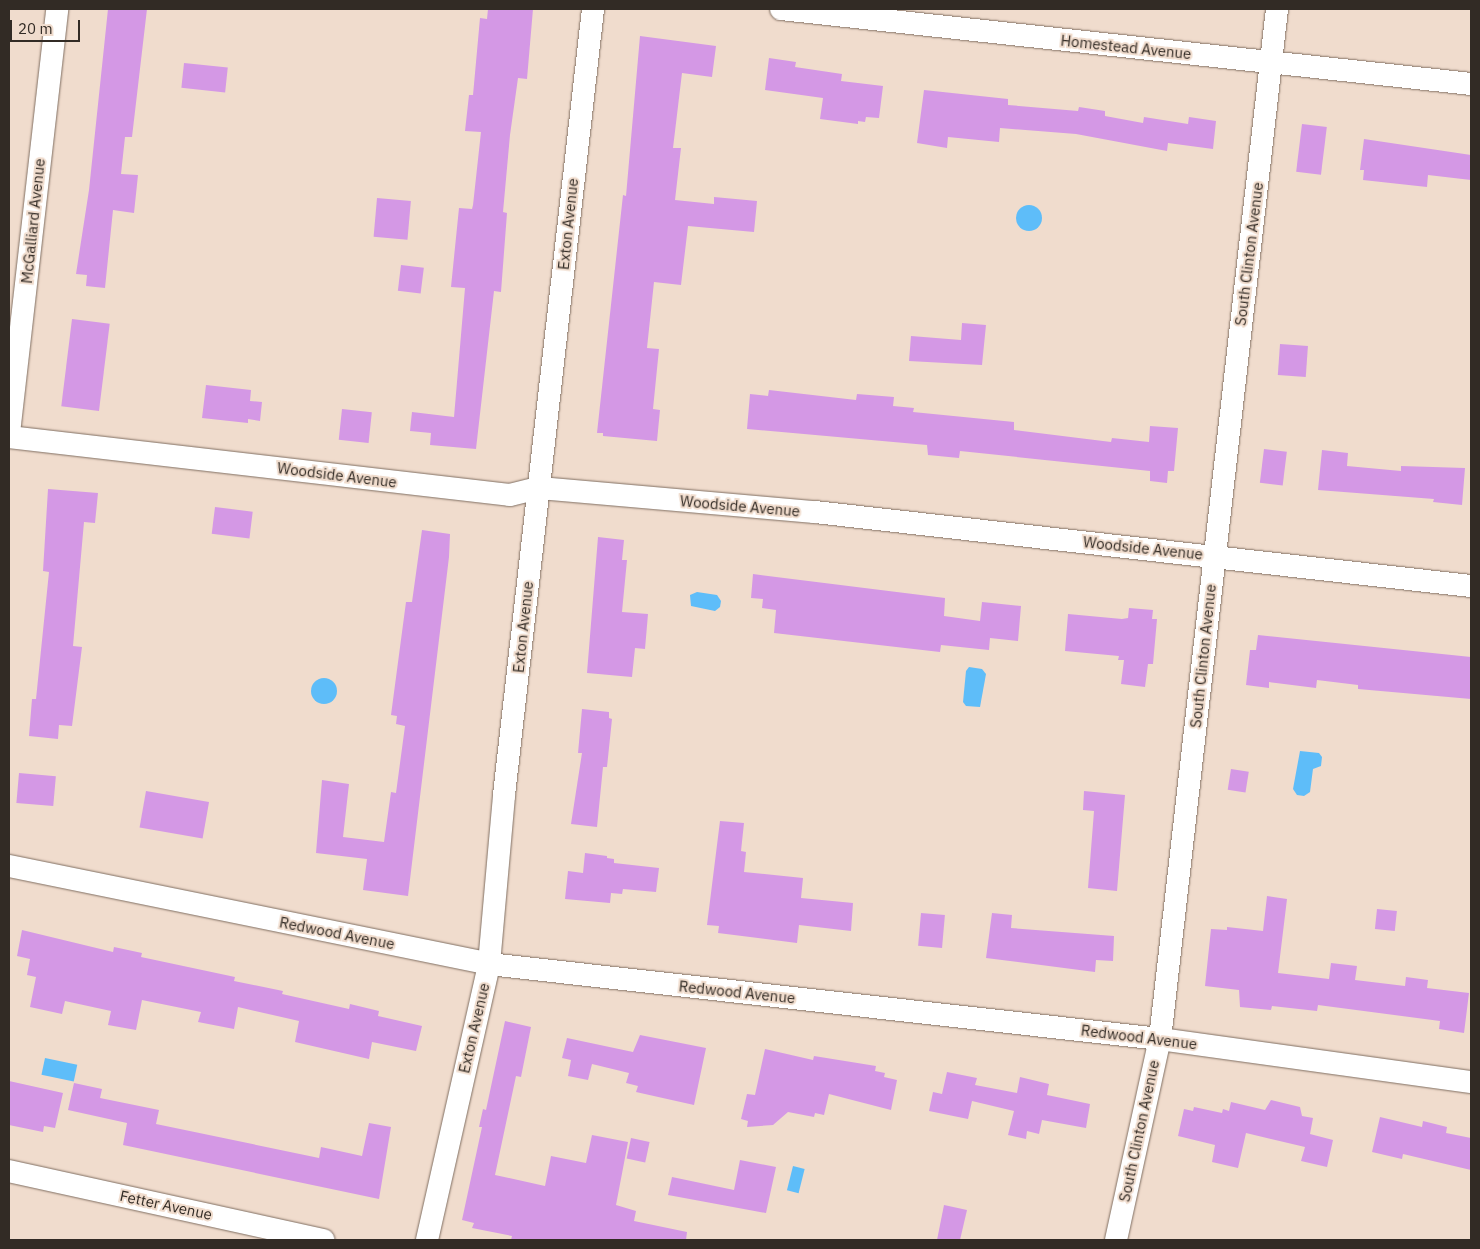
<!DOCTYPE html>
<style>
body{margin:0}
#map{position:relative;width:1480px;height:1249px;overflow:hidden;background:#f0dccd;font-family:"IBM Plex Sans",sans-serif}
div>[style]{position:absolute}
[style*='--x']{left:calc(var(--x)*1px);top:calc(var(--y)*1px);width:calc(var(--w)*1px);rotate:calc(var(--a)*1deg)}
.water>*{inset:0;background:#5ebdf9;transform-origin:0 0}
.round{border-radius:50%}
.building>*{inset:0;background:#d498e5;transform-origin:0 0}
.roads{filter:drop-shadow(0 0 1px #806f62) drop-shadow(0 0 1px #806f62)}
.street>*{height:22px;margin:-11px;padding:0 11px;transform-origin:11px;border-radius:11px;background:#fff}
span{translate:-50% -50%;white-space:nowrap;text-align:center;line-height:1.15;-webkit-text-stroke:4px #f0dccd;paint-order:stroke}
.street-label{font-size:15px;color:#322b25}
.frame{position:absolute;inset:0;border:10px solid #322b25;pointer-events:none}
.scale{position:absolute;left:10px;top:20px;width:70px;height:22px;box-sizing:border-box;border:2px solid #322b25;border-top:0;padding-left:6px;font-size:15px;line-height:18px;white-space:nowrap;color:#322b25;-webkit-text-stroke:4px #f0dccd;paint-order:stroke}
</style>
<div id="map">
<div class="water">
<i class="round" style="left:1016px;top:205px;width:26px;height:26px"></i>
<i style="clip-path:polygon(697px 592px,717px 595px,721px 601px,720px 607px,715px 611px,691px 606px,690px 595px)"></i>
<i style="clip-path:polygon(969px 667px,982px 669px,986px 674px,980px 707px,966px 706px,963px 702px,966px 671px)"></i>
<i class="round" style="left:311px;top:678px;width:26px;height:26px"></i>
<i style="clip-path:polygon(1300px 751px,1319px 753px,1322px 757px,1321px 766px,1313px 769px,1310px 792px,1304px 796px,1297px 795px,1293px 789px)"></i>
<i style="left:45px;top:1058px;width:33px;height:17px;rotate:12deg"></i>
<i style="left:793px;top:1166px;width:12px;height:25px;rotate:14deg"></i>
</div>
<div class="building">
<i style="clip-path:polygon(108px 9px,147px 9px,132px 137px,125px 137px,121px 174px,138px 175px,134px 213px,113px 210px,105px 288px,86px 286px,87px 275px,76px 274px,89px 190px)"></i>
<i style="clip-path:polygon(488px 9px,533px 9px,527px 79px,518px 78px,510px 135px,503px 212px,507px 213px,501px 292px,494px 291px,476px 449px,430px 445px,431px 433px,410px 431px,412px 412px,454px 417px,465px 288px,451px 287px,459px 208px,472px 209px,473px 205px,481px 132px,465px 131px,469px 95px,473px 95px,480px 18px,487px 19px)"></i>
<i style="clip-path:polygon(640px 36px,716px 46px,712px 77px,682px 73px,673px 148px,681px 148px,675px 200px,714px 204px,714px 197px,757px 201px,754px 232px,688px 226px,681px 285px,654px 282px,647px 348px,659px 349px,653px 409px,660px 410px,657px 441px,603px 436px,603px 433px,597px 433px,623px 195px,626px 196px)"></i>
<i style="clip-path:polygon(769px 58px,796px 62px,795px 67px,842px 74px,841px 81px,883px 86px,879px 118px,866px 117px,865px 122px,858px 121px,858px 124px,820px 119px,823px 98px,765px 90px)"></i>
<i style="left:184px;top:63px;width:44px;height:25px;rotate:6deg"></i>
<i style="clip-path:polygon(924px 90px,1008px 99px,1008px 105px,1078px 111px,1079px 107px,1105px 111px,1105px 116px,1143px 123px,1144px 117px,1188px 124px,1189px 117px,1216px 121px,1213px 149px,1168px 143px,1167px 151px,1076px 134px,1000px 128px,999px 142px,948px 137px,947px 148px,917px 143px)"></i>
<i style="left:1302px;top:124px;width:25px;height:48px;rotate:7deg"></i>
<i style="clip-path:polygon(1364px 139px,1471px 155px,1471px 180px,1428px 175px,1427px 187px,1363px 180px,1364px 170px,1360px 170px)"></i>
<i style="left:377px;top:198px;width:34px;height:39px;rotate:5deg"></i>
<i style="left:401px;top:265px;width:23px;height:26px;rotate:7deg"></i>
<i style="left:72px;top:319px;width:38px;height:88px;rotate:7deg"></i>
<i style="clip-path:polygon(962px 323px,986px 325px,982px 365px,909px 361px,911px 336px,961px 340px)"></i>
<i style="left:1280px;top:344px;width:28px;height:31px;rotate:4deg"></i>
<i style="clip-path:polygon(206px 385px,251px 390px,250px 401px,262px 402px,260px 421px,248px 419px,248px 423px,202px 418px)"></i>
<i style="clip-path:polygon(769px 390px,856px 400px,857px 394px,894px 397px,893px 406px,914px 408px,913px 412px,1014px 422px,1014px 430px,1111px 442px,1112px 438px,1149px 442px,1150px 426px,1178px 428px,1174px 471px,1168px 471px,1167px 483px,1150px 481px,1150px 471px,960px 451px,959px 458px,928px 455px,927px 445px,747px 429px,750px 394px,768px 396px)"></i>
<i style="left:342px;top:409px;width:30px;height:31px;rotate:6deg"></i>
<i style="left:1264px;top:449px;width:23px;height:34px;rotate:7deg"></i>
<i style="clip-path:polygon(1322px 450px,1348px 453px,1347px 466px,1401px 471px,1401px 466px,1465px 468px,1462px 505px,1433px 502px,1434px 499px,1318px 490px)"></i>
<i style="clip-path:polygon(48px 489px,98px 493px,95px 523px,84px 522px,73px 646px,82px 647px,72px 726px,59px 725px,58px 739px,29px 736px,32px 699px,36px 699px,49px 572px,43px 571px)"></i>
<i style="left:215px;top:507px;width:38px;height:27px;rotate:7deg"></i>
<i style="clip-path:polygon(422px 530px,450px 534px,449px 557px,408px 896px,363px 890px,367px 859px,316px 853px,322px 780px,349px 784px,343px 837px,384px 842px,391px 792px,396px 793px,405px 726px,396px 724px,397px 716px,391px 715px,406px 602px,412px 602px)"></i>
<i style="clip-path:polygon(598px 537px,624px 540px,622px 560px,627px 560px,622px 612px,648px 614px,645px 649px,635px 648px,632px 677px,587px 673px)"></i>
<i style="clip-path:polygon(753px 574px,945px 598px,944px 616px,980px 621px,982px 602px,1021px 606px,1018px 641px,990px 638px,989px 650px,941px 645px,940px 652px,774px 633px,776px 610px,762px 608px,763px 599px,751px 598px)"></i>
<i style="clip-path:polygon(1129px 608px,1153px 610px,1152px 619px,1157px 619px,1153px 664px,1148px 664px,1145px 687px,1121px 684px,1124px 660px,1118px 660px,1119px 656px,1065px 651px,1068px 614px,1122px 619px,1128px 618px)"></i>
<i style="clip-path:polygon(1258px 635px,1471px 657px,1471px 699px,1358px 689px,1358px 685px,1317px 680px,1316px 688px,1269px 682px,1269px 688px,1246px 685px,1250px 650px,1256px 650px)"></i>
<i style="clip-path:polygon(582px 709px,609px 712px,609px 718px,612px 719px,607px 767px,603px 767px,597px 827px,571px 824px,582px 753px,578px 753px)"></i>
<i style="left:1231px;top:769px;width:18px;height:21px;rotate:9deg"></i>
<i style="left:19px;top:773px;width:37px;height:30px;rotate:5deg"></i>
<i style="left:146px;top:791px;width:64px;height:37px;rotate:10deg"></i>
<i style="clip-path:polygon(1084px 791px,1125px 795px,1117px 891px,1088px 888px,1094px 811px,1083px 810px)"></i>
<i style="clip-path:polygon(720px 821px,744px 823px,741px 851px,746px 852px,744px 872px,803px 878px,801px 898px,853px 903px,851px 931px,799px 925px,797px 943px,718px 933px,719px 926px,707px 925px)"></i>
<i style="clip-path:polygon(585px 853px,607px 856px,607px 858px,614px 859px,614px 863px,659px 868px,656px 892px,623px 889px,622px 894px,611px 893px,610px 903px,565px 899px,568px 871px,583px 873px)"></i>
<i style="clip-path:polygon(1267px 896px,1287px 899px,1278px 973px,1329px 979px,1331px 963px,1357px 966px,1355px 980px,1405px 986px,1406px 977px,1428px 980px,1427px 988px,1469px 993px,1464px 1033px,1439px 1029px,1440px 1021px,1318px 1005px,1317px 1011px,1272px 1006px,1271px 1010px,1240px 1007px,1239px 990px,1205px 986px,1211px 929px,1227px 930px,1227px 927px,1263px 931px)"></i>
<i style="left:1377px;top:909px;width:20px;height:20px;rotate:6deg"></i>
<i style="left:921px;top:913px;width:24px;height:33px;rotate:5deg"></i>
<i style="clip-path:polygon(992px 913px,1012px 915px,1011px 928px,1114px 936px,1113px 961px,1096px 960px,1095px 972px,986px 958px)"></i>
<i style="clip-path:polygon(22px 930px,113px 952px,114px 947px,142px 953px,141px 957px,235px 977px,234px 981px,283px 991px,282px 994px,349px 1009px,350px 1004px,379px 1011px,378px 1016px,422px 1026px,416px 1051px,372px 1042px,369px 1059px,295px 1042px,299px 1021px,238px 1007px,234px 1029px,198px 1022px,201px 1012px,142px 1000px,136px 1030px,108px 1025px,111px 1011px,65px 1001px,62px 1014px,30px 1007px,36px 977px,27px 975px,30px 959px,17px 956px)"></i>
<i style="clip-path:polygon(505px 1021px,531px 1027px,521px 1077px,516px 1076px,495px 1175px,545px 1186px,551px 1156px,586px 1163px,592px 1135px,628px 1142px,616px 1205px,636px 1211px,634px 1221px,687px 1232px,686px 1240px,511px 1240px,512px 1236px,472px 1228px,474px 1223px,462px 1220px,482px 1127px,479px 1127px,483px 1109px,486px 1110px)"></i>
<i style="clip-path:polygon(640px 1035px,706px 1048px,694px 1105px,636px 1092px,638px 1086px,626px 1083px,629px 1073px,592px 1064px,588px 1080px,568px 1076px,571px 1060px,562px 1058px,567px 1038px,633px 1052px)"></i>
<i style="clip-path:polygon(765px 1049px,813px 1060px,814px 1056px,876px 1066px,875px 1071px,885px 1073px,884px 1077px,897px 1080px,891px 1110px,829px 1094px,824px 1115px,815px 1113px,814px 1117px,788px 1112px,773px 1125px,747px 1127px,748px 1121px,741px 1119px,747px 1094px,755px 1095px)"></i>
<i style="clip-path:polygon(947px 1072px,977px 1078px,975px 1085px,1017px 1093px,1020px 1077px,1049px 1084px,1047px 1095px,1090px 1104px,1086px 1128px,1042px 1120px,1039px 1134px,1027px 1131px,1026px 1139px,1008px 1135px,1014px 1111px,972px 1101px,968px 1119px,929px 1111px,933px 1092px,942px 1094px)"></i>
<i style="clip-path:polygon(9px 1081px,63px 1093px,55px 1128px,44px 1126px,43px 1132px,9px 1125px)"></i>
<i style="clip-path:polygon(74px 1083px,102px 1089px,100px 1098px,159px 1110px,156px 1124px,319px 1158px,321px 1147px,362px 1156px,369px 1123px,391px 1127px,379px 1199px,123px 1145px,127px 1123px,68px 1110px)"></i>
<i style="clip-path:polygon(1271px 1100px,1300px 1107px,1302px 1116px,1313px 1118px,1310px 1134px,1333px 1140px,1327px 1167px,1301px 1161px,1305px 1147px,1246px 1133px,1238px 1168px,1212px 1162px,1215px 1145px,1178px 1136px,1184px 1109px,1193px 1111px,1194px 1107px,1222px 1113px,1223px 1109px,1229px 1111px,1231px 1102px,1265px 1110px)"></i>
<i style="clip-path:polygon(1380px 1117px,1422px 1127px,1423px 1121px,1447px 1127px,1446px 1133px,1471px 1138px,1471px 1170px,1403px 1154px,1402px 1159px,1372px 1152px)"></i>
<i style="left:631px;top:1138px;width:19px;height:21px;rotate:12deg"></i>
<i style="clip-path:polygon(740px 1160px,776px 1167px,766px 1213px,668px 1195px,672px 1177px,734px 1190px)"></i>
<i style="clip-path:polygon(944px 1205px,967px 1210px,960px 1240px,937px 1240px)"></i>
</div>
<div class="roads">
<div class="street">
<i style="--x:781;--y:9;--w:694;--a:6.2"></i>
<i style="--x:9;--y:433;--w:427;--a:-83.5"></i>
<i style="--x:9;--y:437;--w:504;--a:6.6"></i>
<i style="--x:510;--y:495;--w:30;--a:-14"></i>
<i style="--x:539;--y:488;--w:277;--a:5"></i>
<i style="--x:815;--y:512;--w:660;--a:6.44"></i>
<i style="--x:9;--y:866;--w:490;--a:11.5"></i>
<i style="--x:489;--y:964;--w:675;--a:6.38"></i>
<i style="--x:1160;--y:1039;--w:314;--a:7.9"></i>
<i style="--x:9;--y:1171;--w:322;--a:12.4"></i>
<i style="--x:427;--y:1240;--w:283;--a:-77.3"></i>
<i style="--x:489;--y:964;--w:170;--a:-84.9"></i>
<i style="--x:504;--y:795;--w:791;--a:-83.54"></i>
<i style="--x:1116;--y:1240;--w:206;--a:-77.7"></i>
<i style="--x:1160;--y:1039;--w:1037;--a:-83.52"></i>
</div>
</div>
<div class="street-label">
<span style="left:1126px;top:47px;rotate:6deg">Homestead Avenue</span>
<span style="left:33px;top:221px;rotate:-84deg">McGalliard Avenue</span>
<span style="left:568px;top:224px;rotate:-84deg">Exton Avenue</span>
<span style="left:1249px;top:254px;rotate:-83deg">South Clinton Avenue</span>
<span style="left:337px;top:475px;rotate:7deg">Woodside Avenue</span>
<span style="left:740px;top:506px;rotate:5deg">Woodside Avenue</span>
<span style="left:1143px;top:548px;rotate:6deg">Woodside Avenue</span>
<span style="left:523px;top:627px;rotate:-84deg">Exton Avenue</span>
<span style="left:1203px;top:656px;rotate:-84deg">South Clinton Avenue</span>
<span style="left:337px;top:933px;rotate:11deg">Redwood Avenue</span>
<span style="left:737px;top:992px;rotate:6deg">Redwood Avenue</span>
<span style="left:474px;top:1028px;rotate:-77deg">Exton Avenue</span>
<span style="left:1139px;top:1037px;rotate:7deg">Redwood Avenue</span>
<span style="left:1139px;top:1131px;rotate:-78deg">South Clinton Avenue</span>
<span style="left:166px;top:1205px;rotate:12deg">Fetter Avenue</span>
</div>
<div class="frame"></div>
<div class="scale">20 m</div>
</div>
